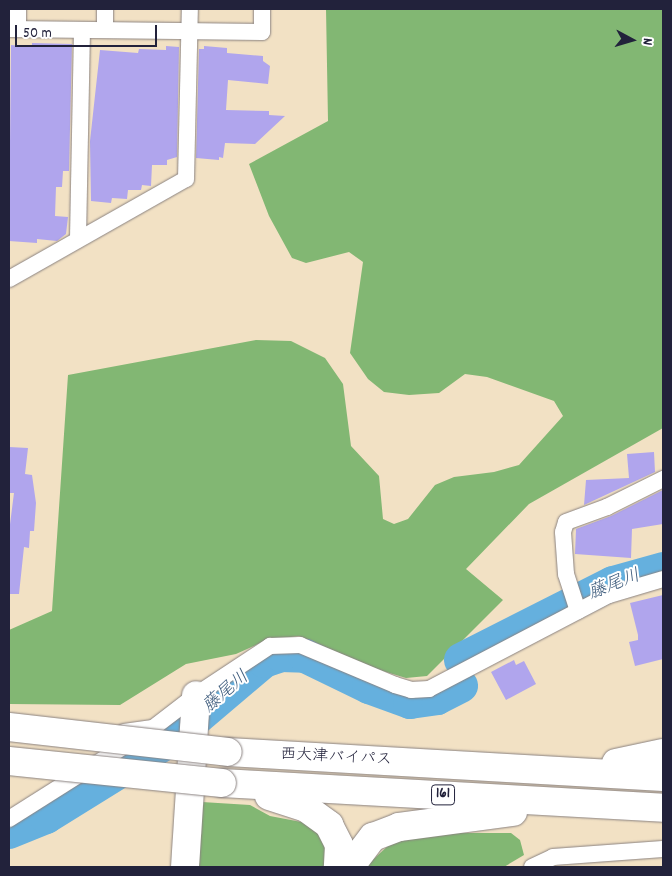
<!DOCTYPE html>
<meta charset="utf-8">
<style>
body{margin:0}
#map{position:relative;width:672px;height:876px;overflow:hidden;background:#f2e1c4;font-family:Dekko,"Klee One",sans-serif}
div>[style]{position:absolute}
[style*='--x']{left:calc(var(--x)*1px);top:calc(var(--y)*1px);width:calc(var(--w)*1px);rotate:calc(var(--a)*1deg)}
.forest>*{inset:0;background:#82b773}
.river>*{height:34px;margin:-17px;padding:0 17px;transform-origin:17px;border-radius:17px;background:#65b0de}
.building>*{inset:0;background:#b0a5ed}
.roads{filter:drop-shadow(0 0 1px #8a8280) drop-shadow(0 0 1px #8a8280)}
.street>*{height:16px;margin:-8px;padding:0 8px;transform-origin:8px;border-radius:8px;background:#fff}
.highway>*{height:28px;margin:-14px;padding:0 14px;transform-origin:14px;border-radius:14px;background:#fff}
.bridges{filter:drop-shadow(0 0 1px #8a8280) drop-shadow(0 0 1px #8a8280)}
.highway-bridge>*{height:28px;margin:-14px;padding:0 14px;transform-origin:14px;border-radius:14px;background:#fff}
span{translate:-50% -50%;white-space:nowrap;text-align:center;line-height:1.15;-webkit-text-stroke:4px #fff;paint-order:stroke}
.shield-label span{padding:1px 4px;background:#fff;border:1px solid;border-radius:4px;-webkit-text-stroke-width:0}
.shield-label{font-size:15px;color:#22223b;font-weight:700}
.street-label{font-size:16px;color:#22223b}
.water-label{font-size:18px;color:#3d5b7c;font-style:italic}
.frame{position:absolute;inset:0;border:10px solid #22223b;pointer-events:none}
.north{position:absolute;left:607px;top:15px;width:50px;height:50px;-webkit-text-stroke:4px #fff;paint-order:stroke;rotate:96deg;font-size:14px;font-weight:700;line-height:20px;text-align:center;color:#22223b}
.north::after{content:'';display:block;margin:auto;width:18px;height:22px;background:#22223b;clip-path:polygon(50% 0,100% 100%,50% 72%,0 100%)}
.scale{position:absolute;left:15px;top:25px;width:142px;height:22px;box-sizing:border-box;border:2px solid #22223b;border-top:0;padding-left:6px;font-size:15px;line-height:18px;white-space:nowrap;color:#22223b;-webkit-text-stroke:4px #fff;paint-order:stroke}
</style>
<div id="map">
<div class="forest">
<i style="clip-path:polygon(326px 9px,663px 9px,663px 428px,529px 504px,466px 569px,503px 600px,427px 676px,406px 678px,373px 668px,299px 636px,267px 640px,236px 654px,186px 664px,120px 705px,9px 704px,9px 630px,52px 611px,68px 375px,256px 340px,291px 341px,325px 358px,343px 384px,351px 446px,379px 476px,383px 519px,394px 524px,408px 519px,435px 485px,454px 477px,494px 472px,519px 465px,563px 416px,554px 401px,487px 377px,465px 374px,439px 393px,409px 395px,384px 392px,368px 379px,350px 353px,363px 262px,349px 252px,306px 263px,292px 258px,269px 216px,249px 164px,328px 121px)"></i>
<i style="clip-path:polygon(202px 802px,250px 805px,270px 816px,317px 825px,332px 851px,331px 867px,197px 867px)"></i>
<i style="clip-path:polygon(424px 833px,511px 833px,520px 840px,524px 855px,504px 867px,365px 867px,390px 844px)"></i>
</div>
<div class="river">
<i style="--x:461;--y:660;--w:170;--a:-26.9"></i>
<i style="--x:613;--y:583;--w:52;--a:-15.6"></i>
<i style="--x:9;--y:832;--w:40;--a:-22"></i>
<i style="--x:46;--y:817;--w:148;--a:-31.8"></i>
<i style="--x:172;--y:739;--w:121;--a:-40.3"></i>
<i style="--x:264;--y:661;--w:18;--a:-19"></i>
<i style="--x:281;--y:655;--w:24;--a:2"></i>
<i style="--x:305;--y:656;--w:71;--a:25.8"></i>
<i style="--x:369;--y:687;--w:44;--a:20.1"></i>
<i style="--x:410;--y:702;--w:27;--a:-8"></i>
<i style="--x:437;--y:698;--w:27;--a:-27"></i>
</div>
<div class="building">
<i style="clip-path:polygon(32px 43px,72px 44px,69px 171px,63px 171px,62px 187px,56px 187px,55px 216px,68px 217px,66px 234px,57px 241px,37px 239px,37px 243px,9px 241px,11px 45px,32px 47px)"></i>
<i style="clip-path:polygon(166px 46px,179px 47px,177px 157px,167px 160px,167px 165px,152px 165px,151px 186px,142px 185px,141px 190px,128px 190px,127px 199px,112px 198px,111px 203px,91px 201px,90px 141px,100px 50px,138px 53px,139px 49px,166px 50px)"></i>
<i style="clip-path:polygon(204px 46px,227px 48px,227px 53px,263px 56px,263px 61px,270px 66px,268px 84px,228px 80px,226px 110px,269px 111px,269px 115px,285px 116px,255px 144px,225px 143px,223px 158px,219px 157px,219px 160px,196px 158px,199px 49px,204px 49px)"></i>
<i style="clip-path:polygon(9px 447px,28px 448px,25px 474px,32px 475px,36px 503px,34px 531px,30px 531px,29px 548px,24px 547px,19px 594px,9px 594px,9px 532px,14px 493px,9px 493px)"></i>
<i style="clip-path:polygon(654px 452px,655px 472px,584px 505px,586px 480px,629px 478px,627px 454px)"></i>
<i style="clip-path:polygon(663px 490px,663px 524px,632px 529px,631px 558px,575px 554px,576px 529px,611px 516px)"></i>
<i style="clip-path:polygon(663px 595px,663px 659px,635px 666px,629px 642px,638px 640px,638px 635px,630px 603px)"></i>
<i style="clip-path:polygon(514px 660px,516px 665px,524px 661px,536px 684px,506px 700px,491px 672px)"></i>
</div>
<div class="roads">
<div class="street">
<i style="--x:9;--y:29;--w:253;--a:0.7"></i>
<i style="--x:262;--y:32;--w:23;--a:-90"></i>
<i style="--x:18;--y:29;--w:20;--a:-90"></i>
<i style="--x:105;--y:30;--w:21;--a:-90"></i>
<i style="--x:78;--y:238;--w:208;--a:-88.9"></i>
<i style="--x:9;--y:279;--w:203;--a:-29.5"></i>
<i style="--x:186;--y:179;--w:170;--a:-88.7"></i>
<i style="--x:578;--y:611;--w:39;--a:-108"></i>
<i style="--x:566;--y:574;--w:42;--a:-94.1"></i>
<i style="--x:563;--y:532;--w:10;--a:-73"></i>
<i style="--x:566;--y:522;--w:44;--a:-20.1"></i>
<i style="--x:607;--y:507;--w:63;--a:-26.6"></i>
<i style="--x:124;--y:732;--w:29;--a:-8"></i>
<i style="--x:153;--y:728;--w:54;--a:-37.5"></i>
<i style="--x:196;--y:695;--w:89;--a:-33.5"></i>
<i style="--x:270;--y:646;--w:30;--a:-2"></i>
<i style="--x:300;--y:645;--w:103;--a:22.8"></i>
<i style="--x:395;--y:685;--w:17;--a:17"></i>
<i style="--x:411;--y:690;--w:18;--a:-3"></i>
<i style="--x:429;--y:689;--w:203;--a:-27.6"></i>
<i style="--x:609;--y:595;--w:56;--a:-16.5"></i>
<i style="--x:9;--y:819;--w:144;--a:-32.3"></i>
<i style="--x:532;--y:867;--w:23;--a:-25"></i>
<i style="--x:553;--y:857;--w:110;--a:-4.2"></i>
</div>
<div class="highway">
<i style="--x:228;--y:752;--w:436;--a:3.3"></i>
<i style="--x:616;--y:763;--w:48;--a:-12"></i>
<i style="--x:222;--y:783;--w:442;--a:3.2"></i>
<i style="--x:269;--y:796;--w:39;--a:18"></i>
<i style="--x:306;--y:808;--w:29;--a:36"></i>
<i style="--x:329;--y:825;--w:22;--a:63"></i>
<i style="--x:339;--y:845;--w:22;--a:93"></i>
<i style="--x:185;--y:867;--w:172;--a:-86.3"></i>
<i style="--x:350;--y:867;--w:38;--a:-53"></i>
<i style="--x:373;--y:837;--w:28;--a:-21"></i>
<i style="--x:399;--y:827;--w:115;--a:-7.5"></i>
</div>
</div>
<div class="bridges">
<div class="highway-bridge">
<i style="--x:9;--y:727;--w:220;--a:6.5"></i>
<i style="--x:9;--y:761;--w:214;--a:5.9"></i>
</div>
</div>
<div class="shield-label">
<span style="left:443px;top:795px">161</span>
</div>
<div class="street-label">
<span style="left:336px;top:758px;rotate:3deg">西大津バイパス</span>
</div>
<div class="water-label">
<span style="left:615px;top:586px;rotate:-21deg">藤尾川</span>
<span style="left:227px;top:693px;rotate:-40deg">藤尾川</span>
</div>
<div class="frame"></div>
<div class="north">N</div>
<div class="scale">50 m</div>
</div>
